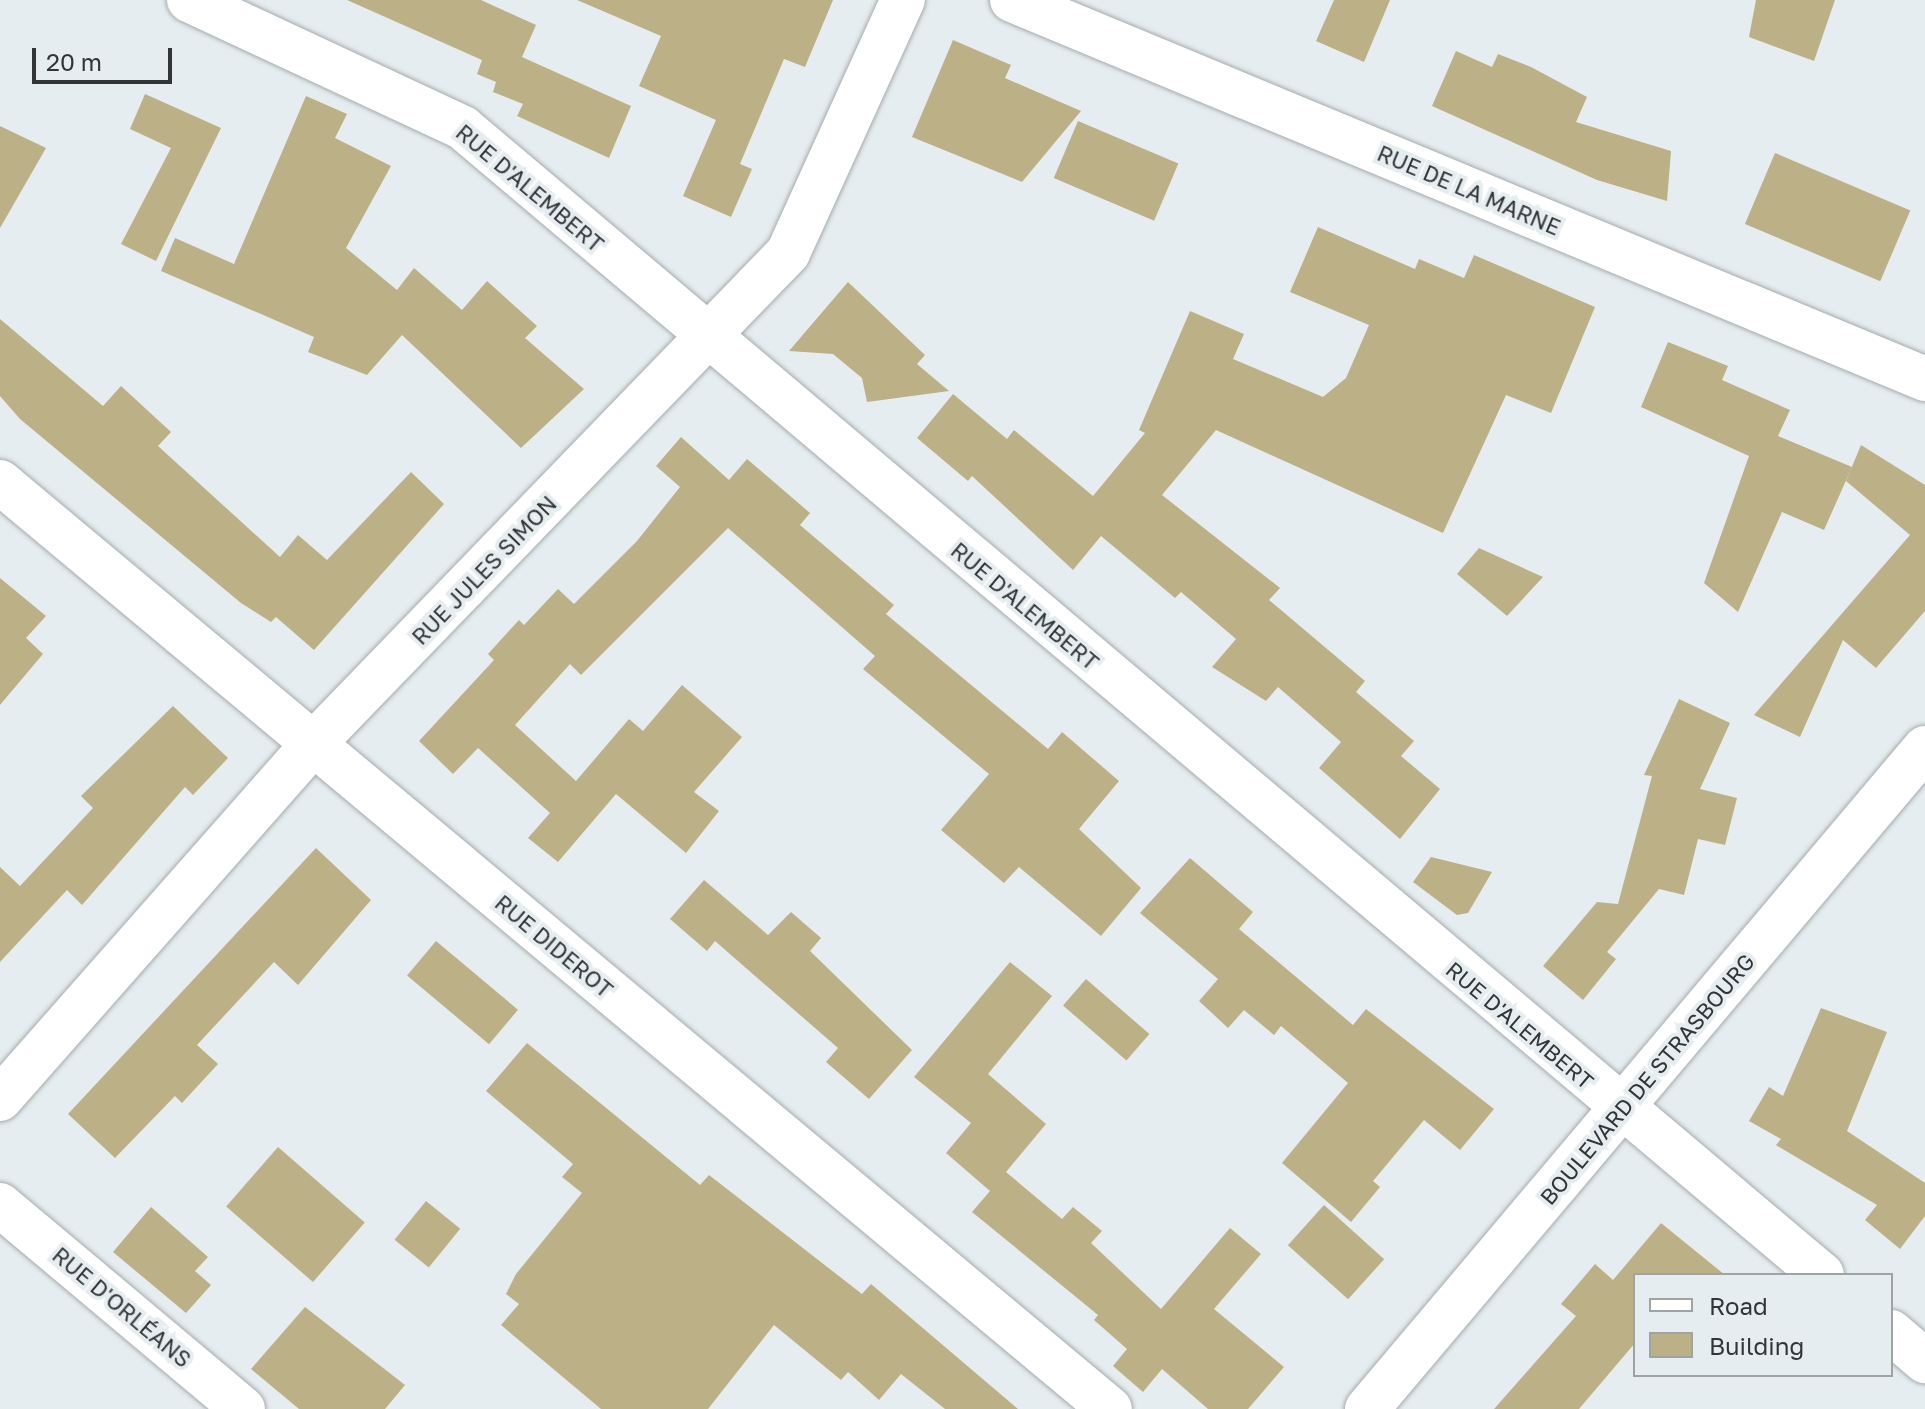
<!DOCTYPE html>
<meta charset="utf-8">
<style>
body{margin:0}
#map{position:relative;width:1925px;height:1409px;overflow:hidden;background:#e6edf0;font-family:"Golos Text",sans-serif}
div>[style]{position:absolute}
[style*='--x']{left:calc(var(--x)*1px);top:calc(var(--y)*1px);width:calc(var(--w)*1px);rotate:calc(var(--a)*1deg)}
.building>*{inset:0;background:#bcb186;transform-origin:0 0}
.roads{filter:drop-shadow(0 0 2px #a5abae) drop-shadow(0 0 2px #a5abae)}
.minor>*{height:44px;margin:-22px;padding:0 22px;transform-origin:22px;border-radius:22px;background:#fff}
span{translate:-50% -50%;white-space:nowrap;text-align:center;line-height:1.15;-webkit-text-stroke:8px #e6edf0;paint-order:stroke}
.street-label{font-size:22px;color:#323536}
.legend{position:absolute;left:1633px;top:1273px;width:260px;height:104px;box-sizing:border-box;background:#e6edf0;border:2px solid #9ea3a6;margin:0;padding:10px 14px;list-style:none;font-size:24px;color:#323536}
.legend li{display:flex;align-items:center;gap:16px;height:40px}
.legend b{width:40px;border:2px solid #9ea3a6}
.scale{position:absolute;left:32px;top:48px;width:140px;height:36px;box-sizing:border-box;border:4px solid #323536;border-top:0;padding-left:10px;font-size:24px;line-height:28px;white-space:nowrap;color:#323536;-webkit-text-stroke:6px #e6edf0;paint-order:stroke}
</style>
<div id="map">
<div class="building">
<i style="clip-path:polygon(347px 0,481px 0,536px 25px,522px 57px,631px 106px,609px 158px,517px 116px,523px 104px,493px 92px,496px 82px,477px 74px,482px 60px)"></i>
<i style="clip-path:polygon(577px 0,833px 0,805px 67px,784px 59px,740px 164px,752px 169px,731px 217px,683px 196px,716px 120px,639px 86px,661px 36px)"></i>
<i style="clip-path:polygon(1334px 0,1390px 0,1364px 62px,1316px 41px)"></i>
<i style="clip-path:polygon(1756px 0,1835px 0,1814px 61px,1749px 37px)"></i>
<i style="clip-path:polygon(953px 40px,1011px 65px,1005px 78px,1081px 111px,1022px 182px,912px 137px)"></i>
<i style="clip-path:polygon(1456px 51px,1492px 67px,1498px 54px,1531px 67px,1587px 97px,1576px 122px,1671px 151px,1667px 201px,1597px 180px,1432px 106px)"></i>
<i style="clip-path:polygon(145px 94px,221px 128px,156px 261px,121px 244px,171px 148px,130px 129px)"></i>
<i style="clip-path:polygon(306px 96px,347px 114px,335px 138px,391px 166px,346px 248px,397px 290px,414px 268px,462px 310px,487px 281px,537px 326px,525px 338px,584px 389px,521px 448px,402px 335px,367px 375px,308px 352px,314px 337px,161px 271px,175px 238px,234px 264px)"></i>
<i style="left:1078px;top:121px;width:109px;height:62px;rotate:23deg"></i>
<i style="clip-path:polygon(0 126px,46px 148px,0 228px)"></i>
<i style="left:1775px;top:153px;width:147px;height:77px;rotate:23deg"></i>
<i style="clip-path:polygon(1318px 227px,1415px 269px,1419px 259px,1464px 278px,1474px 255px,1595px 307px,1551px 413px,1506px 395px,1443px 533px,1216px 430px,1162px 495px,1280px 588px,1269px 600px,1365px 681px,1356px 692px,1414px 741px,1401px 756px,1440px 789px,1400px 839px,1319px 768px,1341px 742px,1278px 687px,1266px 701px,1212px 667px,1236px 639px,1181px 592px,1175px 598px,1101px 536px,1073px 570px,972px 476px,968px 481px,917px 438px,953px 394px,1007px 439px,1014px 430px,1093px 496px,1145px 433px,1139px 430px,1190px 311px,1244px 334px,1233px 359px,1323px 397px,1346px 378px,1369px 325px,1290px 292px)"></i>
<i style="clip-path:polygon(848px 282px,925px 355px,917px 364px,949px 391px,867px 402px,862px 378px,833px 354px,789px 351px)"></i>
<i style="clip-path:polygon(0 319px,103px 406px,121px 386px,171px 432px,158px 446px,280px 557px,298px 535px,327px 560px,411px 472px,444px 504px,314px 650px,276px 617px,271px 622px,241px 603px,20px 419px,0 396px)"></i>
<i style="clip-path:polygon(1668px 342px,1728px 366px,1722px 380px,1790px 410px,1778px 436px,1852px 467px,1824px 530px,1782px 512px,1738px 612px,1704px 583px,1749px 456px,1641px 407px)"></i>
<i style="clip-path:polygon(681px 437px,729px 480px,747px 459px,810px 513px,800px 525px,894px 605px,886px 614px,1048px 749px,1062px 732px,1119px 781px,1079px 829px,1141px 888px,1101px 936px,1019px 867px,1004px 883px,941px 830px,989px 774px,863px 669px,875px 656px,728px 528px,581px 675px,570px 664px,515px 725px,576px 781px,629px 719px,643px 731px,682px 685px,742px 737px,694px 792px,719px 811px,686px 853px,616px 794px,558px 862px,528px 838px,550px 813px,478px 748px,453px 774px,419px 741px,494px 660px,488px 654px,519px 620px,524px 625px,558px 589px,574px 604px,637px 541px,680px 487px,656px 466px)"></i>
<i style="clip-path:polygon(1861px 445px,1925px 485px,1925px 611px,1876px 668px,1843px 640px,1800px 737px,1754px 715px,1910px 535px,1846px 481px)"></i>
<i style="clip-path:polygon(1479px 548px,1543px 577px,1507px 616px,1457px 574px)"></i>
<i style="clip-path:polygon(0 578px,46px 616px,26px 638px,43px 654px,0 705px)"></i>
<i style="clip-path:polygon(1679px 699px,1730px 723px,1700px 789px,1737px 798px,1725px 845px,1698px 839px,1684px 895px,1659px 889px,1607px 952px,1616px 959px,1583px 1000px,1543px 966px,1597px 902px,1618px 904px,1652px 776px,1644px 775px)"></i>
<i style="clip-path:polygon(173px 706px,228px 758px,193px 795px,185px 787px,82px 905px,67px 890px,0 962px,0 867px,20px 886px,93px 808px,81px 796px)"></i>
<i style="clip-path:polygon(316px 848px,371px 900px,298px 985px,274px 962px,197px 1045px,218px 1064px,182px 1103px,175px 1096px,115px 1158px,68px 1114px)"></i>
<i style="clip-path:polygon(1431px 857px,1492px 872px,1468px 913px,1457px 915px,1413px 882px)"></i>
<i style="clip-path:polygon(1190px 858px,1253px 912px,1239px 929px,1353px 1025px,1366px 1009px,1494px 1109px,1460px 1150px,1424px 1120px,1373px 1181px,1380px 1187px,1351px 1222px,1282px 1163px,1348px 1083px,1281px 1026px,1274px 1035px,1244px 1010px,1228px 1028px,1199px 1001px,1218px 979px,1140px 913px)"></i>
<i style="clip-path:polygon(704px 880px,768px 935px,791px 912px,821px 938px,810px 951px,912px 1050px,869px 1099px,826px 1062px,838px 1048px,715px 941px,707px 951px,670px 919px)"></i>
<i style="left:436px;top:941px;width:107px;height:45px;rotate:40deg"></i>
<i style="clip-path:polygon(1010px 962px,1052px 996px,988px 1074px,1046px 1124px,1006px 1172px,1062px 1219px,1073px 1207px,1102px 1231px,1091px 1243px,1161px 1309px,1230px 1228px,1261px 1254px,1214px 1309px,1284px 1367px,1248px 1409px,1208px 1409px,1162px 1369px,1143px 1392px,1113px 1366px,1127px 1349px,1094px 1320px,1098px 1315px,972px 1212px,990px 1191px,946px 1153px,971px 1123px,914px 1077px)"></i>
<i style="left:1086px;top:979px;width:84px;height:35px;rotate:41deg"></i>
<i style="clip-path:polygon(1821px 1008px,1887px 1032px,1847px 1131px,1925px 1183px,1925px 1216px,1900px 1249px,1865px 1220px,1877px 1205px,1776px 1145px,1781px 1139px,1749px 1121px,1769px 1087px,1783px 1096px)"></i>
<i style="clip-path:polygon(527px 1043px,700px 1185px,709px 1175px,862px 1294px,871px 1284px,1018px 1409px,945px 1409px,901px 1374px,879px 1400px,848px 1372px,841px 1380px,774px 1325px,708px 1409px,601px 1409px,501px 1325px,519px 1304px,506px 1294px,516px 1274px,582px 1193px,562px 1177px,573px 1164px,486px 1091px)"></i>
<i style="left:278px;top:1147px;width:115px;height:79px;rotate:41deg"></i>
<i style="left:426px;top:1201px;width:44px;height:50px;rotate:39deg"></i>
<i style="left:1324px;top:1205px;width:81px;height:54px;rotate:42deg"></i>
<i style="clip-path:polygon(151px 1207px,208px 1257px,195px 1271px,211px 1285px,186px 1313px,113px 1252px)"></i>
<i style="clip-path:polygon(1661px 1223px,1725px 1275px,1635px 1275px,1635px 1343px,1579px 1409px,1494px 1409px,1576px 1316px,1561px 1304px,1595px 1264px,1613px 1280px)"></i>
<i style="clip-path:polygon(305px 1307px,405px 1385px,385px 1409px,299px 1409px,251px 1369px)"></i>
</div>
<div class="roads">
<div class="minor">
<i style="--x:189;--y:0;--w:302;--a:25"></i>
<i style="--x:463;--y:128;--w:1778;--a:40.16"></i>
<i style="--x:1012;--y:0;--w:989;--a:22.54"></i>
<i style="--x:0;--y:482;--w:1446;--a:39.87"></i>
<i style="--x:0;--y:1099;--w:473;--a:-48.6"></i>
<i style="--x:313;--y:744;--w:683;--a:-45.95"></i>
<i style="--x:788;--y:253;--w:278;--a:-65.6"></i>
<i style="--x:0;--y:1205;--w:317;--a:40"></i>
<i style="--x:1891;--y:1332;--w:45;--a:40.5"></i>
<i style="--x:1367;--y:1409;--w:865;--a:-49.83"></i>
</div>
</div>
<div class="street-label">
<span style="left:530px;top:188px;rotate:40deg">RUE D'ALEMBERT</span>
<span style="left:1469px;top:190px;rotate:23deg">RUE DE LA MARNE</span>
<span style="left:484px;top:570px;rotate:-46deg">RUE JULES SIMON</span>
<span style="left:1025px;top:606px;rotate:40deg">RUE D'ALEMBERT</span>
<span style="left:554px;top:946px;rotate:40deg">RUE DIDEROT</span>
<span style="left:1520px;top:1025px;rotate:40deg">RUE D'ALEMBERT</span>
<span style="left:1647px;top:1079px;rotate:-50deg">BOULEVARD DE STRASBOURG</span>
<span style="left:122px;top:1307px;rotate:40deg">RUE D'ORLÉANS</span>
</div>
<ul class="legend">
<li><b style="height:10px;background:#fff"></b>Road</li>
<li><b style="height:22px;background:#bcb186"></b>Building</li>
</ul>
<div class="scale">20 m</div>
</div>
